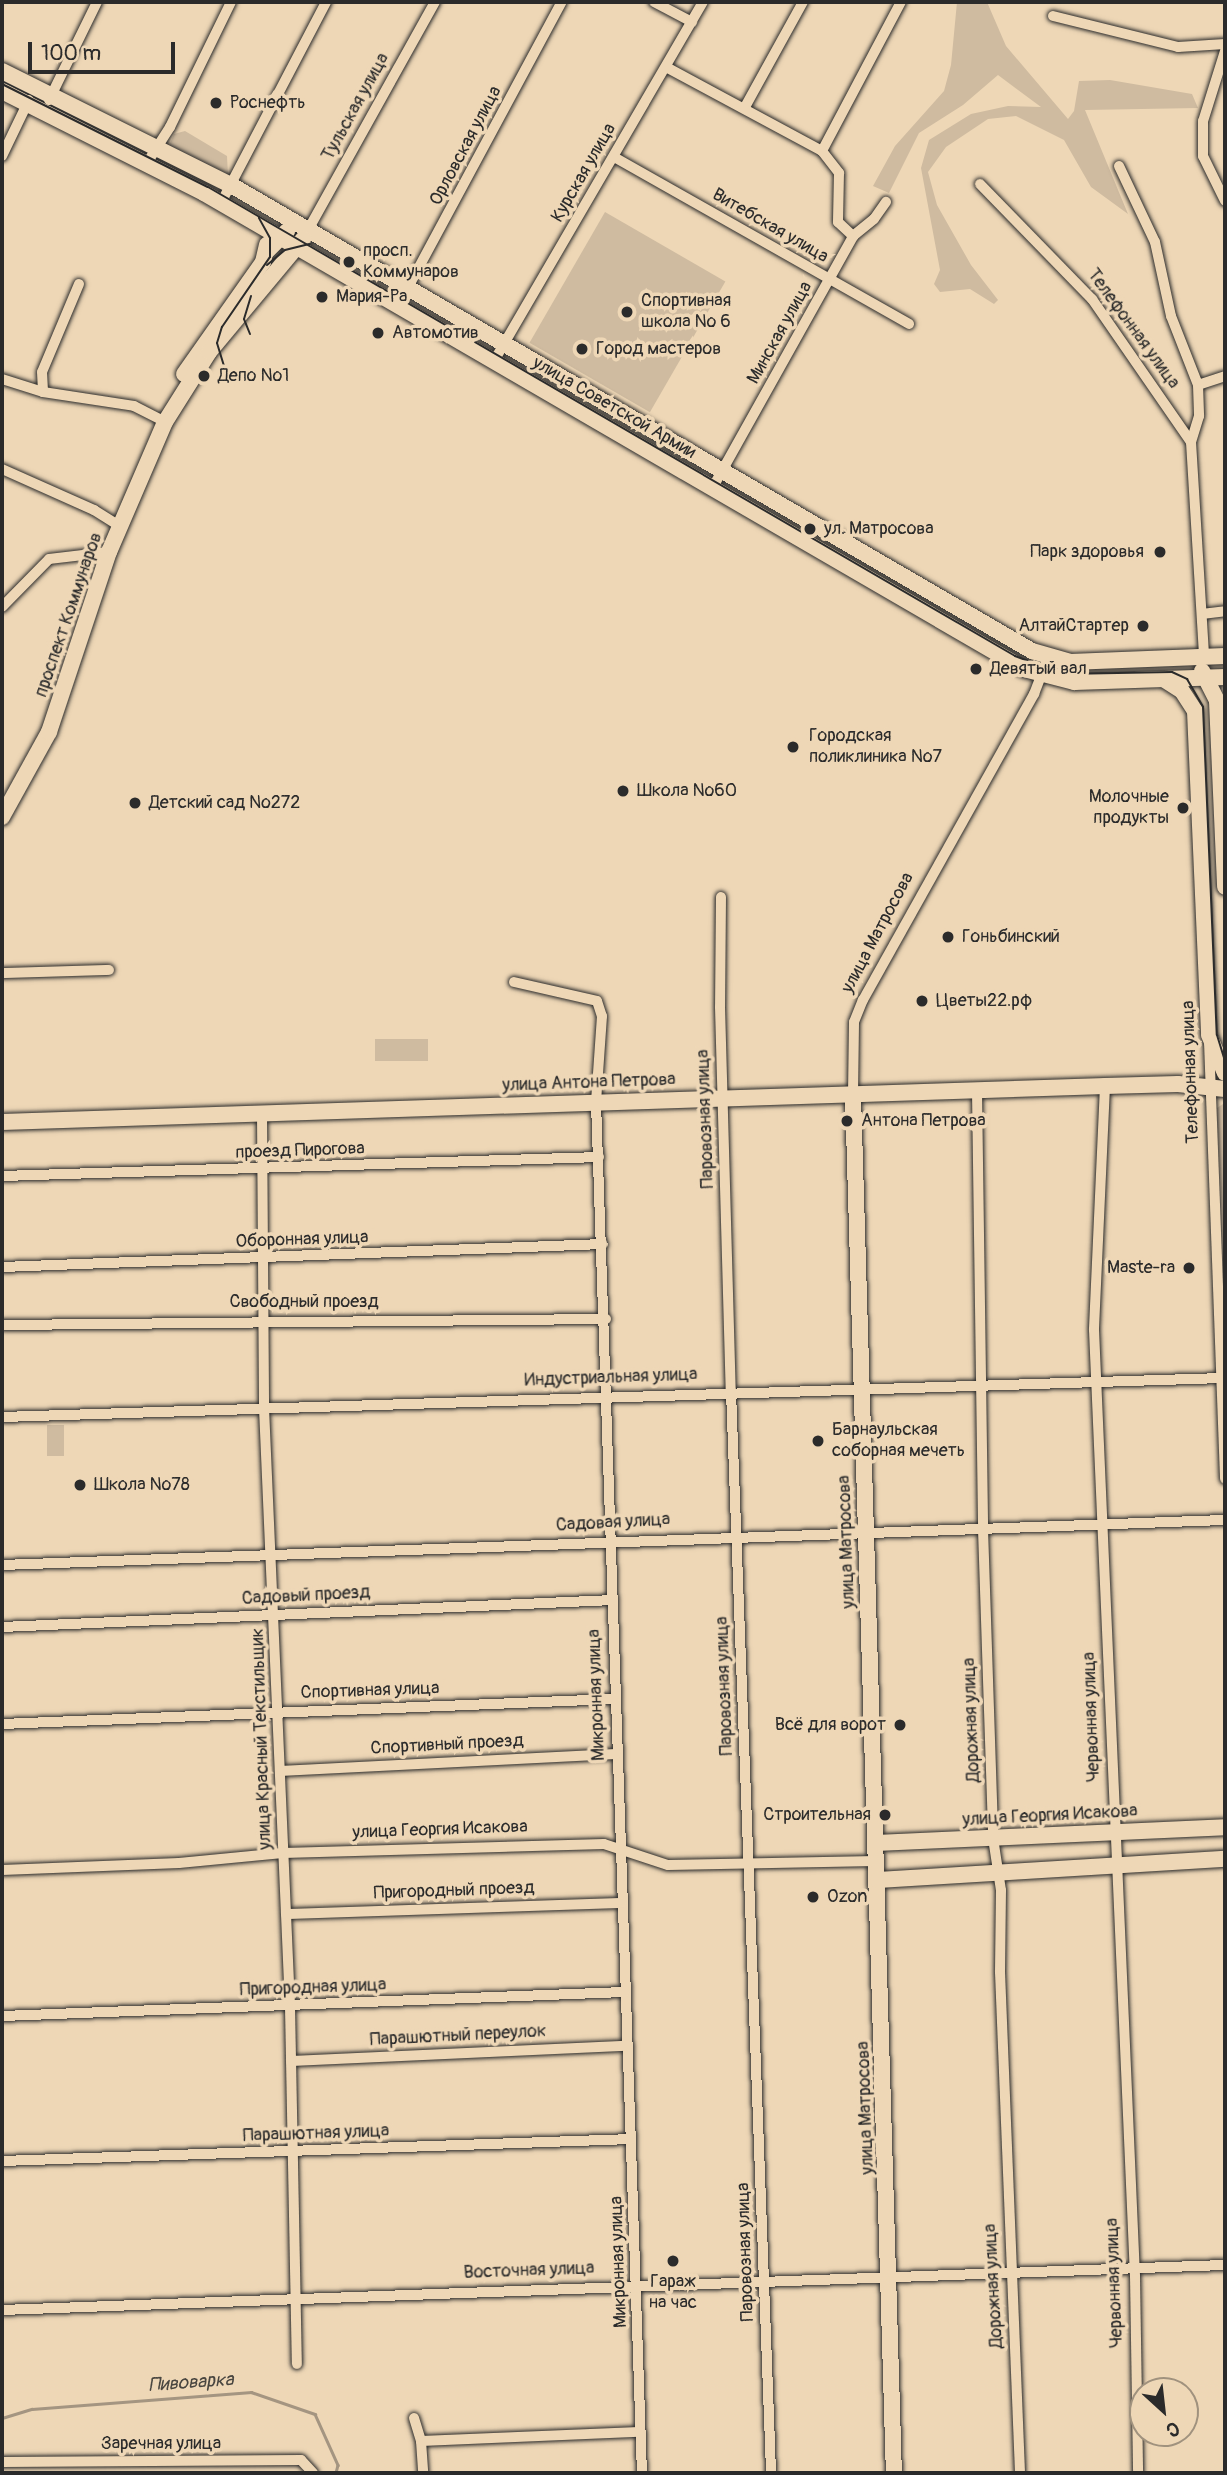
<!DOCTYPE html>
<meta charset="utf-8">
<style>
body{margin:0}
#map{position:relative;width:1227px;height:2475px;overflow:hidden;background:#eed7b6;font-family:Pangolin,sans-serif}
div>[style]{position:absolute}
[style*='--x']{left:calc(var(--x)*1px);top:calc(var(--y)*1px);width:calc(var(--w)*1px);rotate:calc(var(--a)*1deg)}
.green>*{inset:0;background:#cfbba0;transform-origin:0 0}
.stream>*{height:2.5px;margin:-1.25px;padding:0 1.25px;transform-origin:1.25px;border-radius:1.25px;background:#a49581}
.roads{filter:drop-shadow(0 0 2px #2b2b2b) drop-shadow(0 0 2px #2b2b2b)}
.street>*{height:10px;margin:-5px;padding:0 5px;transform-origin:5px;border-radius:5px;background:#eed7b6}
.secondary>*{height:16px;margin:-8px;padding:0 8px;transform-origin:8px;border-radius:8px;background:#eed7b6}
.tram>*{height:2px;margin:-1px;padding:0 1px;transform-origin:1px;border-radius:1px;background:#2b2b2b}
.dots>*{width:19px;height:19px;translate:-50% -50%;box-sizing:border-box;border:4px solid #eed7b6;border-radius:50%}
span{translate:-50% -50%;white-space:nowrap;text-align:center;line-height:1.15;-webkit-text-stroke:7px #eed7b6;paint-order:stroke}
.poi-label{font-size:18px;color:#2b2b2b}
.left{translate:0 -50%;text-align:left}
.right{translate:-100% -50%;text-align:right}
.street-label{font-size:18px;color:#2b2b2b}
.water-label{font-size:19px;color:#494640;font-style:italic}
.frame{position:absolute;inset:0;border:4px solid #2b2b2b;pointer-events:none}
.north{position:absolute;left:1129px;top:2377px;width:70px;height:70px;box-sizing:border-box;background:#eed7b6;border:2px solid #a0927e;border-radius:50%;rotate:153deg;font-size:19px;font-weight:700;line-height:28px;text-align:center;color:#2b2b2b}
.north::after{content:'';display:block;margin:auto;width:24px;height:32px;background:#2b2b2b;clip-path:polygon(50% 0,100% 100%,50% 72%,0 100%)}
.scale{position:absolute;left:28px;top:42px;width:147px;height:32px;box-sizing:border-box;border:4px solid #2b2b2b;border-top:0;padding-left:9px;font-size:21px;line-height:24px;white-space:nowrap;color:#2b2b2b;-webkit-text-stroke:5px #eed7b6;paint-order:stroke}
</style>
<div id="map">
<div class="green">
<i style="clip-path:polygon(957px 2px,987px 2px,1006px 46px,1068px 119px,1074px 111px,1079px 81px,1110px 80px,1192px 94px,1198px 108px,1085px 110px,1128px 214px,1091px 187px,1064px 140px,1016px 116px,988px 119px,946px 147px,928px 172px,937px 205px,971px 265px,998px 300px,994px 304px,970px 289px,940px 292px,934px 284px,940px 270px,921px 168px,929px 140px,971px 114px,1008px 106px,1041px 107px,998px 75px,963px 105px,919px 133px,889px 193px,873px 186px,895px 146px,944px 91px,951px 65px)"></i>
<i style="clip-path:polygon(185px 131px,227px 156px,228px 176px,169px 146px,174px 134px)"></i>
<i style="left:605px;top:212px;width:139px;height:151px;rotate:30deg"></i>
<i style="left:375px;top:1039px;width:53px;height:22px"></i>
<i style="clip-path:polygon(1223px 1104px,1225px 1105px,1225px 1267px,1217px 1108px)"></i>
<i style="left:47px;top:1425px;width:17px;height:31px"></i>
</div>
<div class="stream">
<i style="--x:2;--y:2418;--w:31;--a:-17"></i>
<i style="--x:32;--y:2409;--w:220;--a:-4.4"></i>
<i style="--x:251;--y:2392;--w:68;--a:19"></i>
<i style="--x:315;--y:2414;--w:56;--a:65.7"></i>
<i style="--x:338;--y:2465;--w:8;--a:104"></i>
</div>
<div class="roads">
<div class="street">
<i style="--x:654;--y:2;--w:43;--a:27.8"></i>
<i style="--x:1053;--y:16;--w:129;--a:13.9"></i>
<i style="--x:1178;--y:47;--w:47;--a:-3.7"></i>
<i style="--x:1225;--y:51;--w:73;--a:107.4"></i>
<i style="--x:1203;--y:121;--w:35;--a:90"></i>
<i style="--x:1203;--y:156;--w:50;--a:63.9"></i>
<i style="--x:666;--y:67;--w:177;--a:28.3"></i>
<i style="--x:822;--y:151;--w:28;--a:52"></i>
<i style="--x:839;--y:173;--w:49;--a:91.2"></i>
<i style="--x:838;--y:222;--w:21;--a:43"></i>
<i style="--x:49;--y:100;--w:109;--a:-63.9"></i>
<i style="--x:745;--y:107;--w:120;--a:-61.1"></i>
<i style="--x:822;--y:151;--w:169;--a:-62.1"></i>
<i style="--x:2;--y:156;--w:62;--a:-64.3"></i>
<i style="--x:614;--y:157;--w:339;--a:29.5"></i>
<i style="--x:147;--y:163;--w:43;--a:-57.4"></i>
<i style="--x:170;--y:127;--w:139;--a:-64"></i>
<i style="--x:1119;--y:166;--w:84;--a:64.7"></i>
<i style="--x:1155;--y:242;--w:76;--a:77.8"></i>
<i style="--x:1171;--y:316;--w:74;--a:68.6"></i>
<i style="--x:1198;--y:385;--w:31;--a:88"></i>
<i style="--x:1199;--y:416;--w:27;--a:107"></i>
<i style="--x:1191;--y:442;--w:215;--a:86.5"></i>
<i style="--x:980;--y:184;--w:161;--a:45.8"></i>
<i style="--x:1092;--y:299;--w:174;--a:55.3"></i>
<i style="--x:221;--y:203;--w:227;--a:-62.4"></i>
<i style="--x:308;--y:230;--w:261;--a:-60.9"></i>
<i style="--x:79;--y:284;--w:95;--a:112.8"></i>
<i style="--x:42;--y:372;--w:20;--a:87"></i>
<i style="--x:43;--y:392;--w:92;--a:8.7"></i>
<i style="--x:134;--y:406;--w:35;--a:27"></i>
<i style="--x:398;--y:306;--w:345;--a:-61.7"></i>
<i style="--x:494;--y:361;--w:415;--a:-59.8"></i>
<i style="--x:2;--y:379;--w:43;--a:17.6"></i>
<i style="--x:1198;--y:385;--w:28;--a:-18"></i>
<i style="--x:2;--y:469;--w:101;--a:24"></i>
<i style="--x:94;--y:510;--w:31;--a:32"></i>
<i style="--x:713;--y:487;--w:287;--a:-60.8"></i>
<i style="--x:853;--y:236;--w:27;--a:-39"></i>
<i style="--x:874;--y:219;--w:21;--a:-55"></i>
<i style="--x:2;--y:607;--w:67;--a:-45.6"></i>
<i style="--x:49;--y:559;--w:60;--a:-6.7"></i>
<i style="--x:1202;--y:614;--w:23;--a:-7"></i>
<i style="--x:721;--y:897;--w:110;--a:90.5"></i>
<i style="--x:720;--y:1007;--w:384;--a:88.4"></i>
<i style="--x:731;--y:1391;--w:1083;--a:87.88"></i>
<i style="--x:2;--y:973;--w:107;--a:-1.6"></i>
<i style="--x:514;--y:982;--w:85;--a:12.9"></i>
<i style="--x:597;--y:1001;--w:16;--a:72"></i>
<i style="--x:602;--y:1016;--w:86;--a:94"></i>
<i style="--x:596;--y:1102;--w:1372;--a:88.08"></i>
<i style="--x:1209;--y:1041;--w:438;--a:87.9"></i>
<i style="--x:1105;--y:1086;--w:244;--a:92.6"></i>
<i style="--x:1094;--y:1330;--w:947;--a:87.52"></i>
<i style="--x:1135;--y:2276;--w:197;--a:89.1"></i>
<i style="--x:977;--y:1091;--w:438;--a:89.2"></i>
<i style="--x:983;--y:1529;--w:309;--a:88.1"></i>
<i style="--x:993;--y:1838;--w:53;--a:81.3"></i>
<i style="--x:1001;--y:1890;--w:82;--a:90.7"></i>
<i style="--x:1000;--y:1972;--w:501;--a:87.71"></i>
<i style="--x:853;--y:1095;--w:73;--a:-89.2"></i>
<i style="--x:854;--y:1022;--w:24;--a:-68"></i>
<i style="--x:863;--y:1000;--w:351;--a:-60.8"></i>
<i style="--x:1034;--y:694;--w:39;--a:-69"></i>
<i style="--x:262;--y:1113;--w:295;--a:89.6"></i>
<i style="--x:264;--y:1408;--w:600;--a:87.51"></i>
<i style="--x:290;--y:2007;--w:357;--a:88.9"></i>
<i style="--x:2;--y:1176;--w:597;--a:-1.82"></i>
<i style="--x:2;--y:1267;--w:601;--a:-2.19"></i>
<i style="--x:2;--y:1325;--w:604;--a:-0.57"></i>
<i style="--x:2;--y:1417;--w:1220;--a:-1.83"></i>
<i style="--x:2;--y:1565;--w:1224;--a:-2.11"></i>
<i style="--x:2;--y:1627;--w:611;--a:-2.53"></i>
<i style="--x:2;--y:1724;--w:613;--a:-2.34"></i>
<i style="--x:280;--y:1771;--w:336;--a:-2.9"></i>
<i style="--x:2;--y:1870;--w:177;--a:-2.3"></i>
<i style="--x:179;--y:1863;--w:104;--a:-5.5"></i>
<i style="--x:283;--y:1853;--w:321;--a:-1.6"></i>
<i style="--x:604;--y:1844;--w:67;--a:18.2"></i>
<i style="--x:668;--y:1865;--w:208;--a:-1.1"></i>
<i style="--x:286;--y:1914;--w:336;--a:-1.9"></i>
<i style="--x:2;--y:2016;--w:623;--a:-2.21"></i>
<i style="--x:291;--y:2061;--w:336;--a:-2.6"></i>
<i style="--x:2;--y:2161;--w:629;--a:-2"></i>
<i style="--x:2;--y:2310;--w:1224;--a:-2.11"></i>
<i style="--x:414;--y:2418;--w:24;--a:73"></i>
<i style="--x:421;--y:2441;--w:32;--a:86"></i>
<i style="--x:421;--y:2441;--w:218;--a:-2.4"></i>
<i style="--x:2;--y:2462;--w:299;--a:-0.4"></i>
<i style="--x:301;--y:2460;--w:18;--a:47"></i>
</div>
<div class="secondary">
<i style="--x:2;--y:71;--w:256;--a:26.5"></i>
<i style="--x:231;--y:185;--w:927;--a:30.19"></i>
<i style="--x:1032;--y:651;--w:40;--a:16"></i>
<i style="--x:1070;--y:662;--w:155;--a:-2.2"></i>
<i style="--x:2;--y:91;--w:226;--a:26.8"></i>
<i style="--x:204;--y:193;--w:948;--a:30.13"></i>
<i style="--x:1024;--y:669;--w:52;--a:14.6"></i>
<i style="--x:1074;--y:682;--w:151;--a:-1.9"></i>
<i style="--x:266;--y:252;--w:30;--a:-45"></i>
<i style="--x:184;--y:374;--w:137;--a:-54.8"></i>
<i style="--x:263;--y:262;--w:18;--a:-77"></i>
<i style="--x:1202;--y:671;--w:34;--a:63"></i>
<i style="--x:1217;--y:701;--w:186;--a:87.5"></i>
<i style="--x:1165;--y:680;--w:20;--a:33"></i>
<i style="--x:1182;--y:691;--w:24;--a:57"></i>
<i style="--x:1195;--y:711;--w:324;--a:87.5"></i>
<i style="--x:1209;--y:1035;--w:41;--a:67.2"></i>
<i style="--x:2;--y:817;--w:97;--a:-61.1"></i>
<i style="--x:49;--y:732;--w:190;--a:-71.6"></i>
<i style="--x:109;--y:552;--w:142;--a:-66.7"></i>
<i style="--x:165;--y:422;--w:83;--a:-57.8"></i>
<i style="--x:209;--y:352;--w:147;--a:-50.2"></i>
<i style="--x:853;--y:1095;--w:1379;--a:88.3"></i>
<i style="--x:2;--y:1122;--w:1104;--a:-1.87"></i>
<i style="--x:1105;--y:1086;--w:73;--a:-1.6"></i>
<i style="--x:1178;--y:1084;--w:47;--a:6.1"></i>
<i style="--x:876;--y:1843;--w:349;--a:-2.6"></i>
<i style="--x:878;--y:1880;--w:348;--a:-3.5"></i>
</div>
</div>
<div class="tram">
<i style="--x:2;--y:84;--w:230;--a:26.6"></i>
<i style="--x:208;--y:187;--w:933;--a:30.16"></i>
<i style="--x:1015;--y:656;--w:51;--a:20.6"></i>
<i style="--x:1063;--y:674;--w:109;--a:-1.1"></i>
<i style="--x:1172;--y:672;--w:17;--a:25"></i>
<i style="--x:1187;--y:679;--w:32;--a:60"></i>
<i style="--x:1203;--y:707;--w:328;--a:87.6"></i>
<i style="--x:1217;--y:1035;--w:27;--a:73"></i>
<i style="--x:267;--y:265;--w:23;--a:-40"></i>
<i style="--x:285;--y:250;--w:25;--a:-14"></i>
<i style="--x:250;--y:334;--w:16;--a:-112"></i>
<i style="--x:244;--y:319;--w:24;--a:-73"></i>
<i style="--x:224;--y:366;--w:24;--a:-107"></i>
<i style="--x:217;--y:343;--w:17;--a:-73"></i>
<i style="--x:222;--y:327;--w:85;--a:-55.6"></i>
<i style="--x:270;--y:257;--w:19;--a:-90"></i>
<i style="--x:270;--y:238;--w:23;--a:-119"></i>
</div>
<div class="dots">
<i style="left:216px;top:103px;background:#2b2b2b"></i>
<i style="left:349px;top:262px;background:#2b2b2b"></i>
<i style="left:322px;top:297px;background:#2b2b2b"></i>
<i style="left:627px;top:312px;background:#2b2b2b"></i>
<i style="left:378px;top:333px;background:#2b2b2b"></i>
<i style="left:582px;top:349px;background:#2b2b2b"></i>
<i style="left:204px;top:376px;background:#2b2b2b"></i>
<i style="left:810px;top:529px;background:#2b2b2b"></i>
<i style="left:1160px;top:552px;background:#2b2b2b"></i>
<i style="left:1143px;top:626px;background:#2b2b2b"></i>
<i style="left:976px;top:669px;background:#2b2b2b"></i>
<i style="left:793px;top:747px;background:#2b2b2b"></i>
<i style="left:623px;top:791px;background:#2b2b2b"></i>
<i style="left:135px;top:803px;background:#2b2b2b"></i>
<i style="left:1183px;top:808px;background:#2b2b2b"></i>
<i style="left:948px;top:937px;background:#2b2b2b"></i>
<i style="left:922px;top:1001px;background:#2b2b2b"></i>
<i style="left:847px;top:1121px;background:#2b2b2b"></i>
<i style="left:1189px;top:1268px;background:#2b2b2b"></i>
<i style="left:818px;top:1441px;background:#2b2b2b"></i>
<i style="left:80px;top:1485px;background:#2b2b2b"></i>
<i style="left:900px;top:1725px;background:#2b2b2b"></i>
<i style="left:885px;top:1815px;background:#2b2b2b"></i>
<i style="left:813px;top:1897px;background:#2b2b2b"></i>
<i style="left:673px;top:2261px;background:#2b2b2b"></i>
</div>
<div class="poi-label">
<span class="left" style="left:230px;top:103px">Роснефть</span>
<span class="left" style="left:363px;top:262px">просп.<br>Коммунаров</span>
<span class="left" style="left:336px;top:297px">Мария-Ра</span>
<span class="left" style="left:641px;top:312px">Спортивная<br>школа № 6</span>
<span class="left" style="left:392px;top:333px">Автомотив</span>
<span class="left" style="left:596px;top:349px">Город мастеров</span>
<span class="left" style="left:218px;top:376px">Депо №1</span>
<span class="left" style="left:824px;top:529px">ул. Матросова</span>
<span class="right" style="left:1144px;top:552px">Парк здоровья</span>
<span class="right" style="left:1129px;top:626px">АлтайСтартер</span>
<span class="left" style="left:990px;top:669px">Девятый вал</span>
<span class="left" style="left:809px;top:747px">Городская<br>поликлиника №7</span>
<span class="left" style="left:637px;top:791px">Школа №60</span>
<span class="right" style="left:1169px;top:808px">Молочные<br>продукты</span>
<span class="left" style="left:149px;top:803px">Детский сад №272</span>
<span class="left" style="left:962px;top:937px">Гоньбинский</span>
<span class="left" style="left:936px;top:1001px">Цветы22.рф</span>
<span class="left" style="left:861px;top:1121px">Антона Петрова</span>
<span class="right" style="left:1175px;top:1268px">Maste-ra</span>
<span class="left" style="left:832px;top:1441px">Барнаульская<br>соборная мечеть</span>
<span class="left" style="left:94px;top:1485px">Школа №78</span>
<span class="right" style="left:886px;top:1725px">Всё для ворот</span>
<span class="right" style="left:871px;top:1815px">Строительная</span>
<span class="left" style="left:827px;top:1897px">Ozon</span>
<span style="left:673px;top:2293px">Гараж<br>на час</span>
</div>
<div class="street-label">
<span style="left:356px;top:107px;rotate:-61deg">Тульская улица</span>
<span style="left:466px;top:146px;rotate:-62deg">Орловская улица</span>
<span style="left:584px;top:173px;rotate:-60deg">Курская улица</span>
<span style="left:770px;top:226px;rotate:30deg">Витебская улица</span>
<span style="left:1133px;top:329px;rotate:54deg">Телефонная улица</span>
<span style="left:780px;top:333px;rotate:-61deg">Минская улица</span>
<span style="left:614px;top:408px;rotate:30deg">улица Советской Армии</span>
<span style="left:69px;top:615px;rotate:-71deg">проспект Коммунаров</span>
<span style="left:878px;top:933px;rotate:-62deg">улица Матросова</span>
<span style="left:1191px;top:1072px;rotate:-92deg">Телефонная улица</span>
<span style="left:589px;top:1083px;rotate:-2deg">улица Антона Петрова</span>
<span style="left:706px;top:1119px;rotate:-92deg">Паровозная улица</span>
<span style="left:300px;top:1151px;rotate:-2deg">проезд Пирогова</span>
<span style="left:302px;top:1240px;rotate:-2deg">Оборонная улица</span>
<span style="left:304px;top:1302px">Свободный проезд</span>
<span style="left:611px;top:1378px;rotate:-2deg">Индустриальная улица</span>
<span style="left:613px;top:1523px;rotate:-3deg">Садовая улица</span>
<span style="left:847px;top:1542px;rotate:-92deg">улица Матросова</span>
<span style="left:306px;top:1596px;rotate:-3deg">Садовый проезд</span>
<span style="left:725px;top:1686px;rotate:-92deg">Паровозная улица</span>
<span style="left:370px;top:1691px;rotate:-2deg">Спортивная улица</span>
<span style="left:597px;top:1695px;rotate:-92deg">Микронная улица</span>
<span style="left:1092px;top:1717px;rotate:-92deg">Червонная улица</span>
<span style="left:972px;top:1720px;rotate:-92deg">Дорожная улица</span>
<span style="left:262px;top:1739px;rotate:-92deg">улица Красный Текстильщик</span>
<span style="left:447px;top:1745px;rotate:-3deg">Спортивный проезд</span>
<span style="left:1050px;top:1816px;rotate:-3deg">улица Георгия Исакова</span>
<span style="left:440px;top:1830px;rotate:-2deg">улица Георгия Исакова</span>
<span style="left:454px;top:1891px;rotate:-2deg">Пригородный проезд</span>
<span style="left:313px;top:1988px;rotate:-2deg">Пригородная улица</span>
<span style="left:458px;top:2036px;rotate:-3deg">Парашютный переулок</span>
<span style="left:866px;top:2108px;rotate:-92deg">улица Матросова</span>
<span style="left:316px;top:2134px;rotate:-2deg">Парашютная улица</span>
<span style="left:746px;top:2252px;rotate:-92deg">Паровозная улица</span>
<span style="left:619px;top:2262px;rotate:-92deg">Микронная улица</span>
<span style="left:529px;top:2271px;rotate:-2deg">Восточная улица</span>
<span style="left:1115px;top:2283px;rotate:-92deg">Червонная улица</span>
<span style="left:994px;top:2286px;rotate:-93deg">Дорожная улица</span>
<span style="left:161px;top:2444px">Заречная улица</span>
</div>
<div class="water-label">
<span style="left:191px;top:2383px;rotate:-4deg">Пивоварка</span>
</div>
<div class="frame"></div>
<div class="north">С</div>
<div class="scale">100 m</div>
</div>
